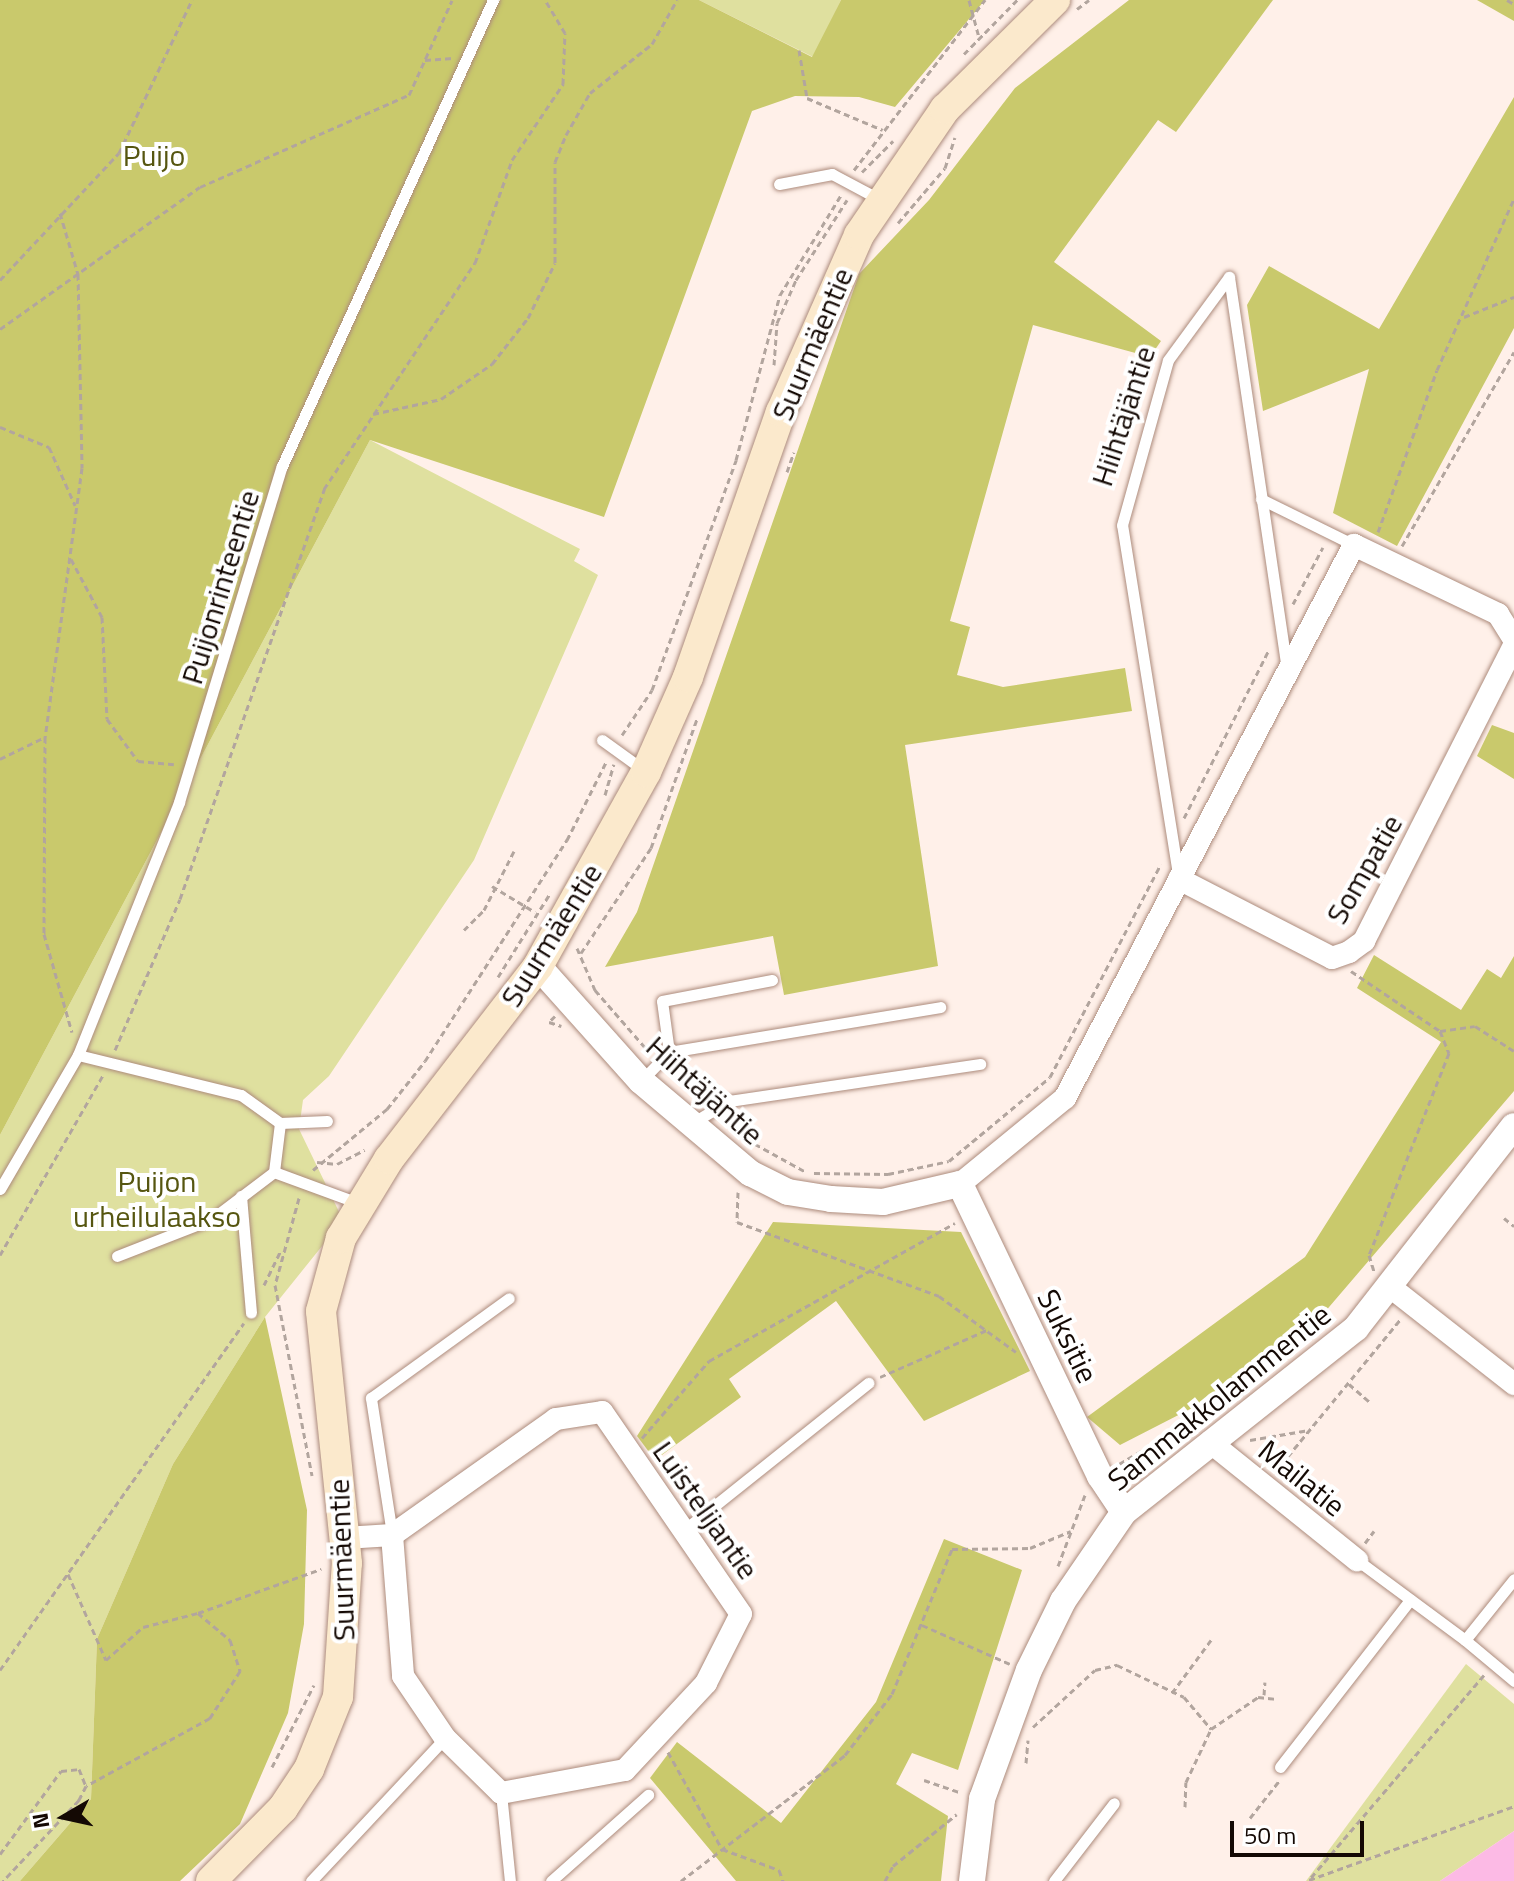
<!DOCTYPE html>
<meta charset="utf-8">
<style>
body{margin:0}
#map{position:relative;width:1514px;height:1881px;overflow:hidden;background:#fff0e9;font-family:"Titillium Web",sans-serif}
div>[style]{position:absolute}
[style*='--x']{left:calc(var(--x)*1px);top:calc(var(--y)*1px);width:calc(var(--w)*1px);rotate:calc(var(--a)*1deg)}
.green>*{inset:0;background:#dfe09f}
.forest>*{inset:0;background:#c9c96c}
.water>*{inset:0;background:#fcbae5}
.path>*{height:3px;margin-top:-1.5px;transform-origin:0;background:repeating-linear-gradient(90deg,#b2a59e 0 6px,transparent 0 10px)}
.roads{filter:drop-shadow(0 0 2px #ad8b7c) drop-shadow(0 0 2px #ad8b7c)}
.service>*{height:11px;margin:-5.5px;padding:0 5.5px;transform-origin:5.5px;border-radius:5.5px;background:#fff}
.minor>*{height:22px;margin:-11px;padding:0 11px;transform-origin:11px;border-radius:11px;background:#fff}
.tertiary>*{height:26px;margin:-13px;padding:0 13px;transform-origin:13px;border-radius:13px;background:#fff}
.secondary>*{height:30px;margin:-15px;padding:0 15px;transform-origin:15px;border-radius:15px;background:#fbe9cc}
span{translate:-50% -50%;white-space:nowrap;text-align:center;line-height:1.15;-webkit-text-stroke:8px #fff;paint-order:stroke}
.park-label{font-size:30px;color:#565610}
.street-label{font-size:30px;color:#140904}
.north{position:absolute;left:24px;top:1777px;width:80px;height:80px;-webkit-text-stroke:6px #fff;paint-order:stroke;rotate:261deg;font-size:22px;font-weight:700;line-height:32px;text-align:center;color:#140904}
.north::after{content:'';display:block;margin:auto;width:28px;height:36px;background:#140904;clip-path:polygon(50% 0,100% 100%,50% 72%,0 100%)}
.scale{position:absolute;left:1230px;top:1821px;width:134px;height:36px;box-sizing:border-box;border:4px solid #140904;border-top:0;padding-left:10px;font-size:24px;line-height:28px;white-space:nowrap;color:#140904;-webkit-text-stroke:6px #fff;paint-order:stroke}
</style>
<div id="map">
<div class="green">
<i style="clip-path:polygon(699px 0,841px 0,813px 57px)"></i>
<i style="clip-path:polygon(370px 440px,580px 549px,574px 561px,598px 575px,474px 860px,329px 1076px,303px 1100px,299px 1129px,343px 1220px,265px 1317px,173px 1464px,97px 1639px,91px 1799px,20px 1881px,0 1881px,0 1135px)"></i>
<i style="clip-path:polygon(1466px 1664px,1514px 1704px,1514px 1831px,1440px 1881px,1306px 1881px)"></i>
</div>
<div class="forest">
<i style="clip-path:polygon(0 0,699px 0,812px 57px,841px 0,985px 0,895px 107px,859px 97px,795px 96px,752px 111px,604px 517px,370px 440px,0 1135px)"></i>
<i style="clip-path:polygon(1129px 0,1273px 0,1176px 132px,1158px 120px,1054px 262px,1161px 341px,1150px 357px,1033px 325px,950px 621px,970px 627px,957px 675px,1003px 687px,1125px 668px,1132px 711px,905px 745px,938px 966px,784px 995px,773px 936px,605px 967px,637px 912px,859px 274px,929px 200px,1015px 88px)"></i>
<i style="clip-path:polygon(1477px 0,1514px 0,1514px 21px)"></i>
<i style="clip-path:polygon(1514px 97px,1514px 328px,1397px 546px,1333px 513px,1369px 369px,1263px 411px,1247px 305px,1269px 266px,1379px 329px)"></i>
<i style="clip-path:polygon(1492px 725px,1514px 733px,1514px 779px,1477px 756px)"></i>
<i style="clip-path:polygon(1374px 955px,1461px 1010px,1487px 969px,1501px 978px,1514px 956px,1514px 1091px,1282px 1362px,1120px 1445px,1087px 1417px,1305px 1257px,1441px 1042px,1357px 988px)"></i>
<i style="clip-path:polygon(773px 1222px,961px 1232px,1030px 1371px,924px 1421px,836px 1301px,729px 1379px,741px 1397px,655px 1460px,637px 1436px)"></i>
<i style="clip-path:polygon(265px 1317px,307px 1510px,304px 1624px,288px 1713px,240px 1824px,180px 1881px,20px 1881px,91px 1799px,97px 1639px,173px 1464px)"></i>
<i style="clip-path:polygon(944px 1539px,1022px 1570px,958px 1770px,912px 1753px,896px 1784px,948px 1816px,941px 1881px,736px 1881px,650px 1778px,677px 1742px,781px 1823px,876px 1702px)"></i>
</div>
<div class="water">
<i style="clip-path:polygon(1514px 1831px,1514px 1881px,1440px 1881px)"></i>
</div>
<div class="path">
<i style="--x:969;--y:0;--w:38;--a:75"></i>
<i style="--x:1507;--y:0;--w:8;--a:30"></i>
<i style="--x:1077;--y:9;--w:15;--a:-37"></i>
<i style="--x:799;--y:50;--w:49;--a:80.5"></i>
<i style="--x:807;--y:98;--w:82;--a:22.8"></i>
<i style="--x:964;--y:54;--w:76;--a:-45.5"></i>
<i style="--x:425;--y:60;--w:28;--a:-4"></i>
<i style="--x:854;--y:170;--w:215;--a:-52.4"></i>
<i style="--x:862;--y:172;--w:44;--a:-45"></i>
<i style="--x:60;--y:213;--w:64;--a:73.6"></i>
<i style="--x:78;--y:274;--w:194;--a:88.8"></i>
<i style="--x:82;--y:468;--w:272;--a:97.8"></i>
<i style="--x:45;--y:737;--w:197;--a:90.3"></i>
<i style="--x:44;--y:934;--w:102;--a:74.1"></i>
<i style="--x:898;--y:223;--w:72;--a:-49.5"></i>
<i style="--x:945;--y:168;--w:32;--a:-72"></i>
<i style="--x:0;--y:280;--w:174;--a:-46.9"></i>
<i style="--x:119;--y:153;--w:170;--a:-64.5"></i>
<i style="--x:1464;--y:317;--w:54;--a:-21.8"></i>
<i style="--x:0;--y:329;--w:245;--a:-35.4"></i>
<i style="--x:200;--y:187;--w:228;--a:-23.8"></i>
<i style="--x:409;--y:95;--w:104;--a:-65.6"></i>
<i style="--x:774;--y:365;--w:42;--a:-85.9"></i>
<i style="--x:777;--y:323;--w:47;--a:-66.2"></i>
<i style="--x:796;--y:280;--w:95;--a:-57.5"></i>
<i style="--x:373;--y:414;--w:70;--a:-12.4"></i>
<i style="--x:441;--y:399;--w:62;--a:-34.5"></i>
<i style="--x:492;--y:364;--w:58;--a:-52"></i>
<i style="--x:528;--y:318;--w:61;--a:-63.9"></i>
<i style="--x:555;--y:263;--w:101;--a:-90"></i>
<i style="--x:555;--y:162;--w:29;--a:-68"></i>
<i style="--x:566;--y:135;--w:48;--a:-60.3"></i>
<i style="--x:590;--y:93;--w:79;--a:-38.3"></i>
<i style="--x:652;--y:44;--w:51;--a:-60.4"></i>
<i style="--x:0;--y:427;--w:53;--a:22.2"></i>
<i style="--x:49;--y:447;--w:64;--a:65.9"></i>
<i style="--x:787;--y:472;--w:21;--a:-71"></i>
<i style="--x:1378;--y:532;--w:172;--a:-70"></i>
<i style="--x:1437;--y:370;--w:188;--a:-65.8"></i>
<i style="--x:1402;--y:546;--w:224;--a:-60"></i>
<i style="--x:71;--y:559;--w:66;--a:61.9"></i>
<i style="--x:102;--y:617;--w:102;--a:87.2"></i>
<i style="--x:107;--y:719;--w:52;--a:53.6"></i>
<i style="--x:138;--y:761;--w:36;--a:5"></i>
<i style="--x:1293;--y:604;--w:64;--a:-62.2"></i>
<i style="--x:622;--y:735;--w:54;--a:-56.3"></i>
<i style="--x:652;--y:690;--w:245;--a:-69.9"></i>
<i style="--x:736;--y:460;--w:171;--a:-75.1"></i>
<i style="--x:780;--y:295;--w:117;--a:-58.6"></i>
<i style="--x:0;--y:759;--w:50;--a:-26.1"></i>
<i style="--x:605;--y:795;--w:32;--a:-74"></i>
<i style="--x:1184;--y:818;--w:188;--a:-63.2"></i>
<i style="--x:492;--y:886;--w:50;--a:31.2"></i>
<i style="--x:464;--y:930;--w:28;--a:-45"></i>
<i style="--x:484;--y:910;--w:66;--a:-63"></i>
<i style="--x:577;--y:948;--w:46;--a:66.8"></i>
<i style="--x:595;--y:990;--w:82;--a:48.9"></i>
<i style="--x:581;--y:953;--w:126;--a:-56.3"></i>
<i style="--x:651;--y:848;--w:137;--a:-70.4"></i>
<i style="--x:1351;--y:971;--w:107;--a:34"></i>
<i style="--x:1440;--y:1031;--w:24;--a:68"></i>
<i style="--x:1449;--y:1053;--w:217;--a:111.6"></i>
<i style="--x:1369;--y:1255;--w:17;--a:73"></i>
<i style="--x:498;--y:977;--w:100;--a:-58.1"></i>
<i style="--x:555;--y:1016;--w:8;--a:135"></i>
<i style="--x:549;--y:1022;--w:13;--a:18"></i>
<i style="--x:1440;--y:1031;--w:35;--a:-8"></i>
<i style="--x:1475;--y:1026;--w:46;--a:32.7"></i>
<i style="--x:115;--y:1050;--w:164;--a:-66.7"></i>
<i style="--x:180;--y:899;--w:435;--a:-70.6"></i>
<i style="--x:324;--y:489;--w:272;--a:-56.3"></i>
<i style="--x:475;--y:263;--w:109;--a:-70.2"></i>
<i style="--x:512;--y:160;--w:92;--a:-56.1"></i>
<i style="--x:563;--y:84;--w:51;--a:-87.8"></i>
<i style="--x:565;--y:33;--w:39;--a:-121"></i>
<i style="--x:746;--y:1139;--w:68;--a:28.8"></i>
<i style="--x:317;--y:1162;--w:20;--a:6"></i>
<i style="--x:337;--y:1164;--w:31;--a:-27"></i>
<i style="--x:313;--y:1170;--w:96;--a:-39.5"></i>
<i style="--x:387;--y:1109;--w:61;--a:-51.6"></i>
<i style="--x:425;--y:1061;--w:263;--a:-57.3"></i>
<i style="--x:567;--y:840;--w:87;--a:-63.4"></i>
<i style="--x:814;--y:1173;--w:74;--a:0.8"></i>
<i style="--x:888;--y:1174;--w:62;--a:-12"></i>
<i style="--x:949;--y:1161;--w:131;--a:-39.7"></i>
<i style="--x:1050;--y:1077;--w:240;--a:-62.5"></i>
<i style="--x:738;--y:1192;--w:30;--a:92"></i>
<i style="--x:737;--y:1222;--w:215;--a:20.1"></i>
<i style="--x:939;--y:1296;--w:95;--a:36"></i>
<i style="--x:299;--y:1198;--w:90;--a:105.4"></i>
<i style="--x:275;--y:1285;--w:194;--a:79"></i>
<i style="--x:1504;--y:1218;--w:13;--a:39"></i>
<i style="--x:0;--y:1255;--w:207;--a:-60.2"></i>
<i style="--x:264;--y:1285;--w:37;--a:-64"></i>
<i style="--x:880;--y:1377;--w:117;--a:-23.7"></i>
<i style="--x:1349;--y:1384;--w:28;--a:41"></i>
<i style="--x:642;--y:1438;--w:102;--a:-49"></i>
<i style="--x:709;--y:1361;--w:282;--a:-29.3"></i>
<i style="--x:1250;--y:1440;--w:60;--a:-9.6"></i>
<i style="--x:1119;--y:1464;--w:128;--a:-30.6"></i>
<i style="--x:1275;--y:1472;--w:197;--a:-50.6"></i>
<i style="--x:1365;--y:1543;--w:15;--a:-53"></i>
<i style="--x:1058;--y:1566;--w:76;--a:-69.2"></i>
<i style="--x:68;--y:1574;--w:94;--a:66.2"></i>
<i style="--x:106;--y:1660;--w:50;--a:-41.7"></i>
<i style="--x:143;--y:1627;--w:57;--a:-14.3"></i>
<i style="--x:198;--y:1613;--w:42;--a:40.2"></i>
<i style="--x:230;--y:1640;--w:33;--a:72"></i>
<i style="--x:240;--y:1671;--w:56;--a:122.6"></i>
<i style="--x:210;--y:1718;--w:141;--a:151.3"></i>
<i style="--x:198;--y:1613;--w:131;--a:-19.7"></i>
<i style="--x:922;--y:1625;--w:96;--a:23.9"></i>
<i style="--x:0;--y:1670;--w:424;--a:-54.9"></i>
<i style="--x:1484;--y:1675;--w:270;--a:130.5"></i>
<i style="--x:1309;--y:1880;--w:218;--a:-19.8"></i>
<i style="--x:1172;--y:1693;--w:66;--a:-53.7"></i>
<i style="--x:1264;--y:1695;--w:13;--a:-86"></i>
<i style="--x:1033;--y:1727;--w:84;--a:-42.6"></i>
<i style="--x:1095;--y:1670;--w:23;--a:-13"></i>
<i style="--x:1117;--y:1665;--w:74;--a:25.5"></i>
<i style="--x:1184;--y:1697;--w:42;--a:49.8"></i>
<i style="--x:1211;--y:1729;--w:57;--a:-34.2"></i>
<i style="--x:1258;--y:1697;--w:18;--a:6"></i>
<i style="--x:668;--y:1752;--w:111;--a:60.9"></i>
<i style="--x:722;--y:1849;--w:61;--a:20.2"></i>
<i style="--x:779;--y:1870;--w:12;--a:70"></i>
<i style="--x:1026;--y:1763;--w:23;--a:-85"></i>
<i style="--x:272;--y:1767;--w:92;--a:-62.9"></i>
<i style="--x:924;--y:1780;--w:39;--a:19"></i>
<i style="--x:1185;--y:1807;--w:25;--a:-88"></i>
<i style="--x:1186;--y:1782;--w:59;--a:-64.7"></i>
<i style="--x:1250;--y:1818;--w:47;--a:-51.9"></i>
<i style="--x:0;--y:1854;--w:103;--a:-53.7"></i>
<i style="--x:61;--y:1771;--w:18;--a:-6"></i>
<i style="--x:79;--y:1769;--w:18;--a:68"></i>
<i style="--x:86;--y:1786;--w:16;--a:117"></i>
<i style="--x:79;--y:1800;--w:111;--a:133.2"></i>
<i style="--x:681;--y:1881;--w:207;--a:-37.5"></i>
<i style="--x:845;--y:1755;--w:77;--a:-52.4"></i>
<i style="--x:892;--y:1694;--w:157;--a:-67.5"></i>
<i style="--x:952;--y:1549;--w:78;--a:-0.7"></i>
<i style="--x:1030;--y:1548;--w:44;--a:-22.5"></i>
<i style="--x:885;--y:1881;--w:17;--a:-62"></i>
<i style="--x:893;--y:1866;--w:82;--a:-39.1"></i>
</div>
<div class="roads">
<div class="service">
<i style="--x:779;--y:184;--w:54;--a:-10.7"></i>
<i style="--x:832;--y:174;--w:55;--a:28"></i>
<i style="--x:1229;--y:277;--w:390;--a:81.6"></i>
<i style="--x:1261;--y:499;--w:104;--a:26.3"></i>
<i style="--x:602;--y:740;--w:53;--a:35.8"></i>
<i style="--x:1178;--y:874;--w:353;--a:-99.1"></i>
<i style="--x:1122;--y:525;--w:171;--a:-74.4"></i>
<i style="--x:1168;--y:360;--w:103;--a:-53.7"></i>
<i style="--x:669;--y:1052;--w:51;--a:-97.8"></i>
<i style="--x:662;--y:1001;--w:112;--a:-10.8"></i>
<i style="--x:78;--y:1055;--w:168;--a:13.8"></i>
<i style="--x:241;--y:1095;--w:48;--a:35.7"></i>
<i style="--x:280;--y:1123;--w:49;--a:97"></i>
<i style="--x:274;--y:1172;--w:93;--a:20.2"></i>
<i style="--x:642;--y:1080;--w:39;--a:-46"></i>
<i style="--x:669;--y:1052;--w:275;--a:-9.4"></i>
<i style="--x:280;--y:1123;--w:47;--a:-2.4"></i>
<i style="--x:692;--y:1123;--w:43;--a:-30.7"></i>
<i style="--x:729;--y:1101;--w:254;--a:-8.4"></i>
<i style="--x:0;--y:1189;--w:155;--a:-59.8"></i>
<i style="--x:78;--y:1055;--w:272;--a:-68.2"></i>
<i style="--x:179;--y:802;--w:351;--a:-73"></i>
<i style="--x:282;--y:466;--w:512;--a:-65.64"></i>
<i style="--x:241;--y:1196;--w:117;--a:85.1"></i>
<i style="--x:117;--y:1256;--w:102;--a:-21.3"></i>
<i style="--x:212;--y:1219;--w:78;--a:-37.2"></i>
<i style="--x:684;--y:1530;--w:236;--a:-38.6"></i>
<i style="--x:392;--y:1534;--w:138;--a:-98.8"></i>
<i style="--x:371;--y:1398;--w:170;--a:-35.9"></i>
<i style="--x:1357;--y:1560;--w:134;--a:36.5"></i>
<i style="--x:1465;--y:1640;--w:78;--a:-51.2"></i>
<i style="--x:1465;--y:1640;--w:64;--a:39.9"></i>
<i style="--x:1280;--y:1767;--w:212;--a:-52.1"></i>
<i style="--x:501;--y:1793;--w:88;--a:84.2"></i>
<i style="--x:311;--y:1881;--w:196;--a:-46.9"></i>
<i style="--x:551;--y:1881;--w:130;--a:-41.6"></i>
<i style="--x:1054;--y:1881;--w:98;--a:-52.4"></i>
</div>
<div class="minor">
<i style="--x:1179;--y:879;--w:172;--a:27.3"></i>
<i style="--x:1332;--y:958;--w:18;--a:-19"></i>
<i style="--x:1349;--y:952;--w:19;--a:-36"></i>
<i style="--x:1364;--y:941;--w:332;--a:-63.1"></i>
<i style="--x:960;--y:1184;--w:136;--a:-39.3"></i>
<i style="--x:1065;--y:1098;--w:624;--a:-62.41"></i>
<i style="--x:1354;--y:545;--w:160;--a:25.6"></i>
<i style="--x:1498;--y:614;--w:31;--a:58"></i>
<i style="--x:1389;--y:1286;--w:159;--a:38.1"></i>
<i style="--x:1210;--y:1442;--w:189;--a:38.8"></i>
<i style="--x:345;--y:1538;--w:47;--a:-3.7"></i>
<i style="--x:392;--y:1535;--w:141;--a:85.5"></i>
<i style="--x:403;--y:1676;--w:75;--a:55.9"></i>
<i style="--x:445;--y:1738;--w:78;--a:44.5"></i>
<i style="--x:501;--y:1793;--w:126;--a:-10.5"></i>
<i style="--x:625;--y:1770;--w:119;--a:-47"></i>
<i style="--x:706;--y:1683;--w:77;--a:-63.1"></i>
<i style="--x:741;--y:1614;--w:245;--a:-124.5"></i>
<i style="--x:602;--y:1412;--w:47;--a:171.3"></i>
<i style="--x:556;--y:1419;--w:201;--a:144.7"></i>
</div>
<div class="tertiary">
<i style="--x:538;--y:966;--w:154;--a:48.2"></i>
<i style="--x:641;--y:1081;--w:143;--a:40.2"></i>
<i style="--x:750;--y:1173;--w:42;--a:26.6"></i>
<i style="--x:788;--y:1192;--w:44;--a:9.2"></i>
<i style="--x:831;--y:1199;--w:52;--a:3.3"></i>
<i style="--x:883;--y:1202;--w:79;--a:-13.2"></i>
<i style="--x:960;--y:1184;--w:324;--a:64.4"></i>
<i style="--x:1100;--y:1476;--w:43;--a:56.3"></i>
<i style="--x:972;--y:1881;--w:83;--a:-83"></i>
<i style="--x:982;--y:1799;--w:137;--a:-70"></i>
<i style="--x:1029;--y:1670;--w:77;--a:-63.8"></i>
<i style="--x:1063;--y:1601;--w:108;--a:-55.6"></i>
<i style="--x:1124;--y:1512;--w:296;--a:-38.4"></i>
<i style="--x:1356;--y:1328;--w:256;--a:-52"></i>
</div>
<div class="secondary">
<i style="--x:211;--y:1881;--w:103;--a:-45.4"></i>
<i style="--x:283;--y:1808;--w:47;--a:-56.3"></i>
<i style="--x:309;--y:1769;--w:78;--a:-68.1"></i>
<i style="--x:338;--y:1697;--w:134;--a:-86.2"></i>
<i style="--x:347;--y:1563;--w:253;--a:-95.9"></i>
<i style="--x:321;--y:1311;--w:76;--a:-74.7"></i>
<i style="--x:341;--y:1238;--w:92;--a:-58.7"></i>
<i style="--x:389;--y:1159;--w:244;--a:-52.3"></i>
<i style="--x:538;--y:966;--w:222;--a:-60.9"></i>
<i style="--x:646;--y:772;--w:104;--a:-66.1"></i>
<i style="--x:688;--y:677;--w:281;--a:-70.7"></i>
<i style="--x:781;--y:412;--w:193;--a:-66.2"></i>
<i style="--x:859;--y:235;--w:153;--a:-55.7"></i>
<i style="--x:945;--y:109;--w:155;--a:-44.7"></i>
</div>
</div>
<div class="park-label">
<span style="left:154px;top:155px">Puijo</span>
<span style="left:157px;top:1198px">Puijon<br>urheilulaakso</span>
</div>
<div class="street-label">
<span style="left:812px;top:344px;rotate:-67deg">Suurmäentie</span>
<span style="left:1123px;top:416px;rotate:-72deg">Hiihtäjäntie</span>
<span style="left:220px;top:587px;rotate:-73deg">Puijonrinteentie</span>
<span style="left:1364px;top:869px;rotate:-60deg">Sompatie</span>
<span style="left:551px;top:935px;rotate:-58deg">Suurmäentie</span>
<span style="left:705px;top:1090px;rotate:42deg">Hiihtäjäntie</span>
<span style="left:1068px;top:1336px;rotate:64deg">Suksitie</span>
<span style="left:1219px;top:1397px;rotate:-39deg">Sammakkolammentie</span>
<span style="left:1302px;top:1478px;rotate:39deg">Mailatie</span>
<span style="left:706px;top:1510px;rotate:55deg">Luistelijantie</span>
<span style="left:341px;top:1560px;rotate:-92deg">Suurmäentie</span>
</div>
<div class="north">N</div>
<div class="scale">50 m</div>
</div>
